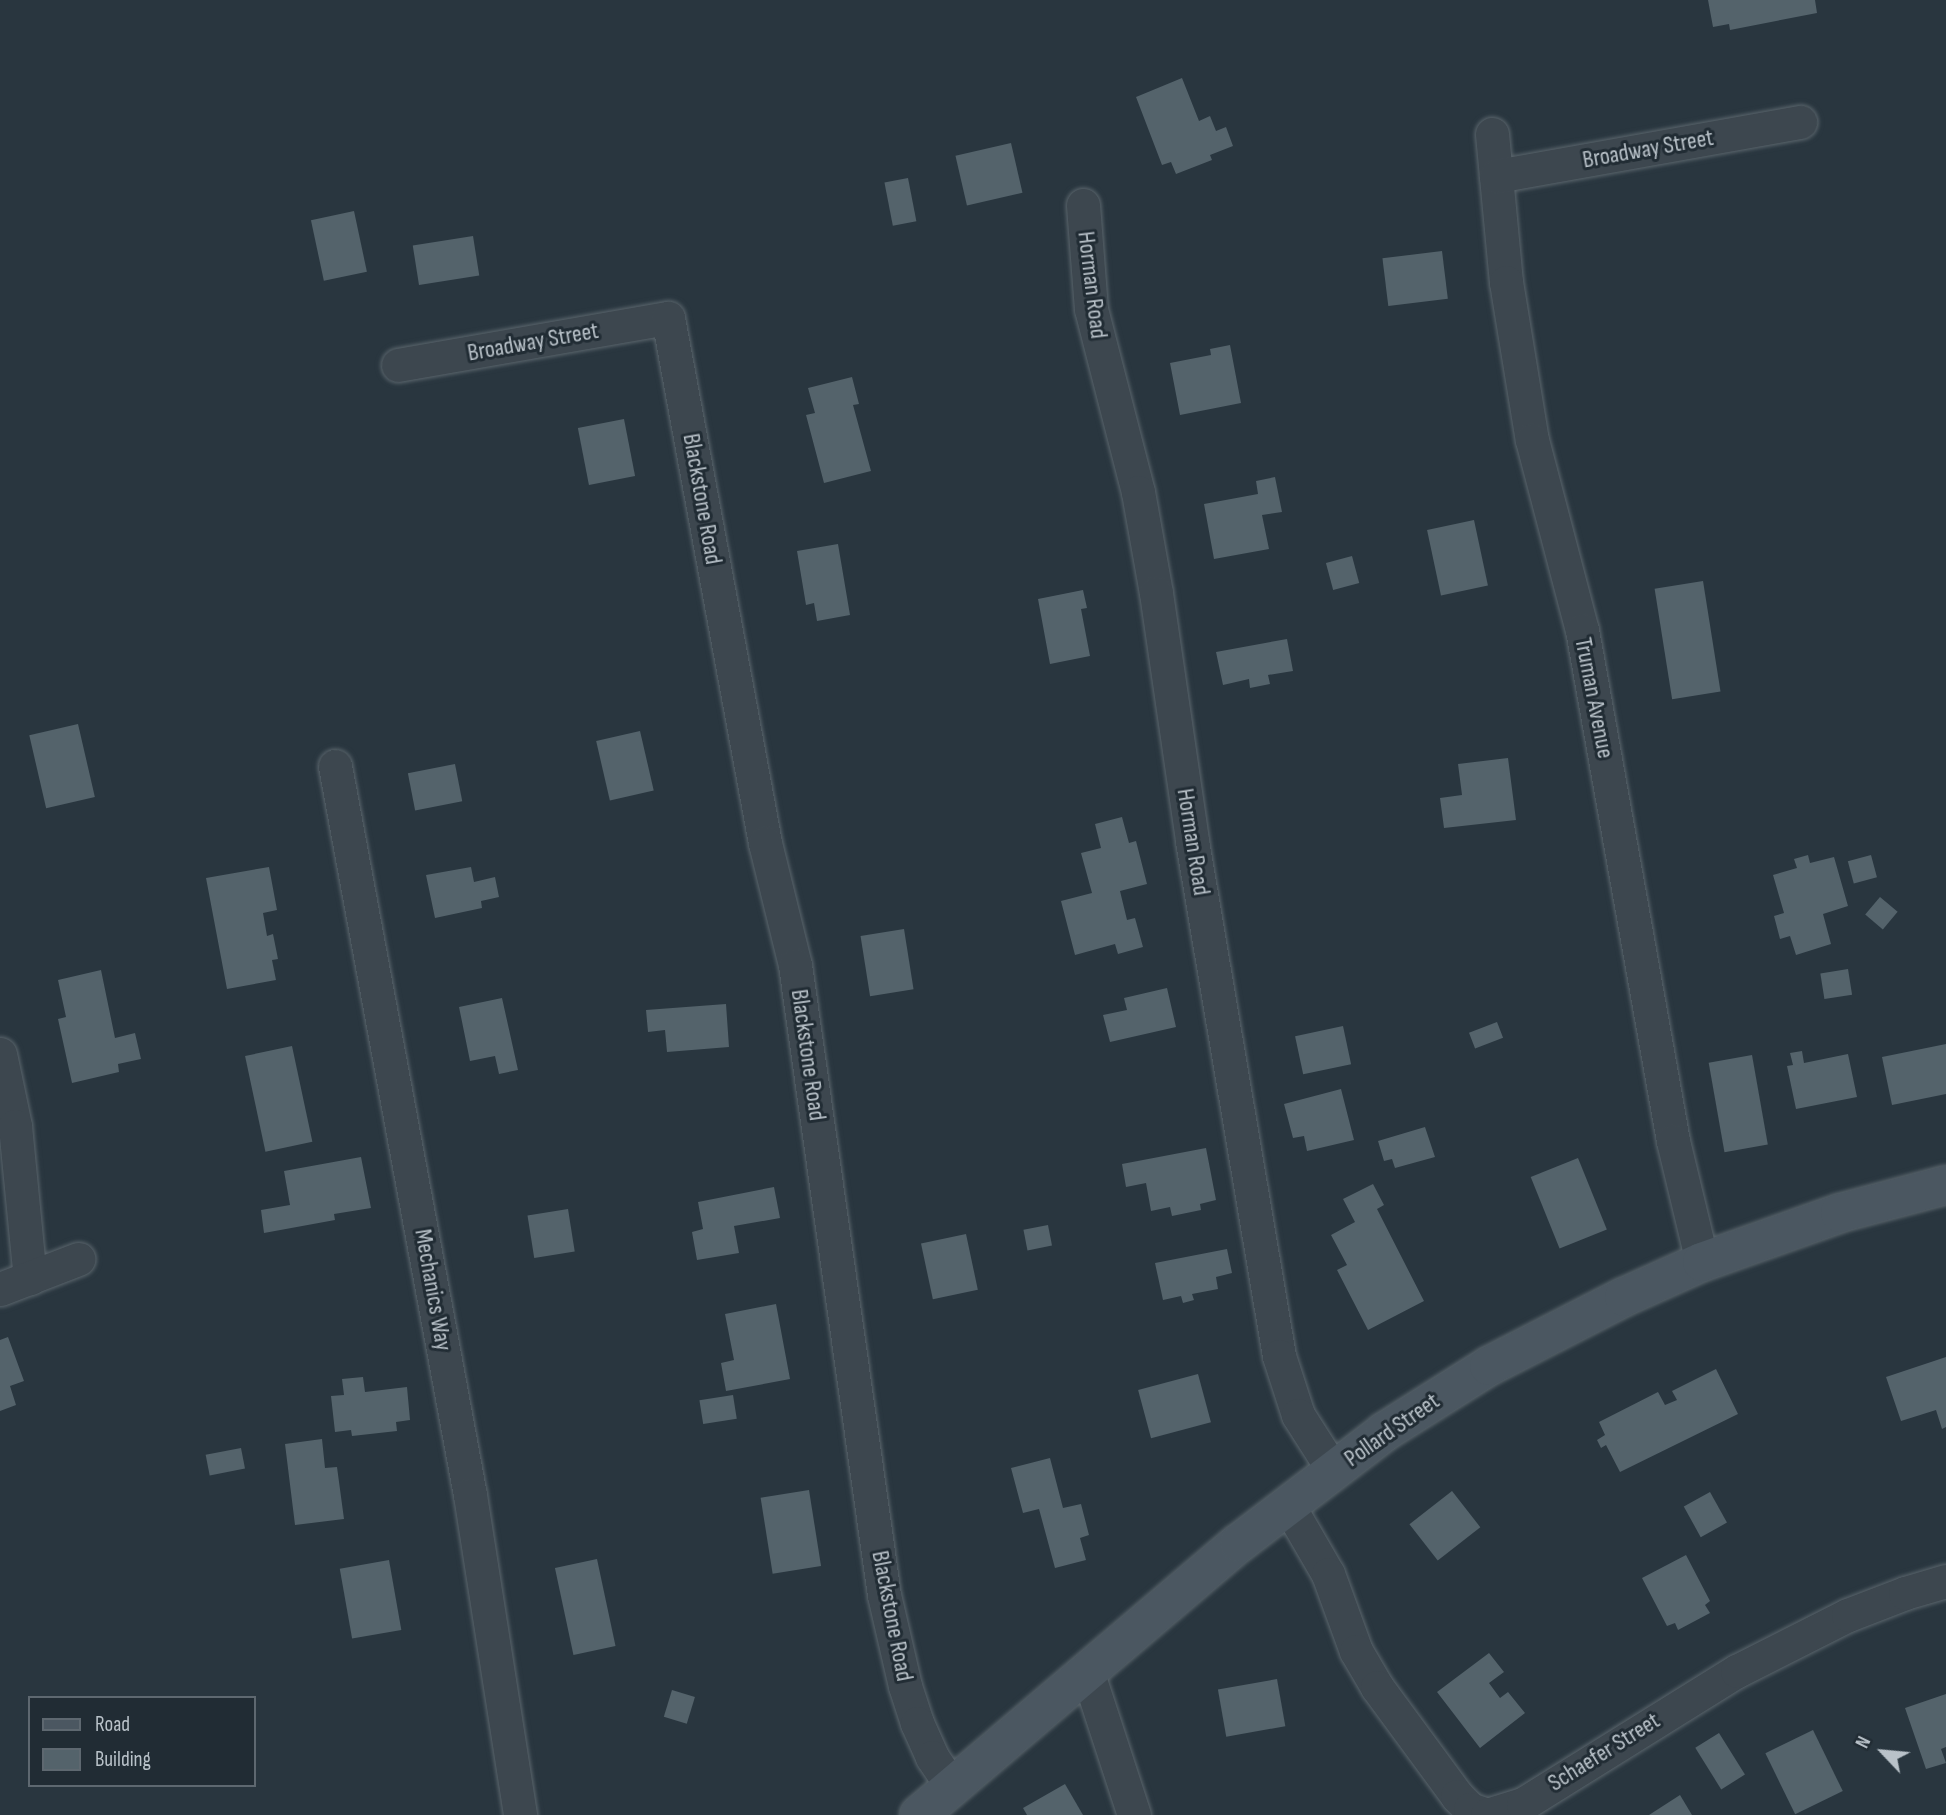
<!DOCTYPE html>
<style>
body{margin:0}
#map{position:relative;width:1946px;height:1815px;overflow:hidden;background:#29363f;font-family:"Sofia Sans Condensed",sans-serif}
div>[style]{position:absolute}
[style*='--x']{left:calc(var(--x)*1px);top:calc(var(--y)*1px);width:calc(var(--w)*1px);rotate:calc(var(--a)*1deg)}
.building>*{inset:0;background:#54636b;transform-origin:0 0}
.roads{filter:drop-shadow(0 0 2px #5a656c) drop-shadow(0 0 2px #5a656c)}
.street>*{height:33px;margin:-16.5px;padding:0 16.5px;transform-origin:16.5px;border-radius:16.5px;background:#3d474f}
.secondary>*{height:38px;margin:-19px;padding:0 19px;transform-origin:19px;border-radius:19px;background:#4b5761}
span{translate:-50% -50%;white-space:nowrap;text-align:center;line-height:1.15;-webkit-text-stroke:6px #212c34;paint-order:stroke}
.street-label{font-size:24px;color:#b9c2c9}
.legend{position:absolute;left:28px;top:1696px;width:228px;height:91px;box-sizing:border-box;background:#212c34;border:2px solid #5e6870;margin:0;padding:9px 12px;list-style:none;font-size:21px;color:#b9c2c9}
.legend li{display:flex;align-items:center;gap:14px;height:35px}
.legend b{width:35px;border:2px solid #5e6870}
.north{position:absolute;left:1848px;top:1717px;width:70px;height:70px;-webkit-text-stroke:5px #212c34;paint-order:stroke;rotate:296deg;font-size:19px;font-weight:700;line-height:28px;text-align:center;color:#b9c2c9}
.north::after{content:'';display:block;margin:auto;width:24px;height:32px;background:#b9c2c9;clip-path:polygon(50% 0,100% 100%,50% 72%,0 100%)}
</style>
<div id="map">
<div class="building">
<i style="clip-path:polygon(1708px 0,1815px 0,1817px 13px,1730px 30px,1729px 24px,1713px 27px)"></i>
<i style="clip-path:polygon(1182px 78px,1199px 121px,1210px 116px,1216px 131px,1226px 127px,1233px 146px,1210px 155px,1212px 160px,1176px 174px,1171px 162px,1162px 165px,1136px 97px)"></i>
<i style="left:1011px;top:143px;width:51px;height:57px;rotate:77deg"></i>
<i style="left:908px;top:178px;width:44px;height:24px;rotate:79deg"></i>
<i style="left:354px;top:211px;width:62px;height:44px;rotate:78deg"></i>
<i style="left:473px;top:236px;width:40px;height:61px;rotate:81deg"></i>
<i style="left:1442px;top:251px;width:48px;height:60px;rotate:83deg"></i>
<i style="clip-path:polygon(1230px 345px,1241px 403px,1180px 415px,1170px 363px,1211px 355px,1210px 349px)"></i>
<i style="clip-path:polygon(852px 377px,859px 404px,853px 405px,871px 471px,824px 483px,806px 415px,815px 413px,808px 388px)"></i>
<i style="left:624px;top:419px;width:58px;height:47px;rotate:79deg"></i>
<i style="clip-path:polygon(1275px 477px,1282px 512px,1262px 515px,1269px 549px,1214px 559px,1204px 504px,1258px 494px,1256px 481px)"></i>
<i style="left:1474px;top:520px;width:67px;height:48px;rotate:78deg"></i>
<i style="clip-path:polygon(838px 544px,850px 615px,817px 621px,814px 603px,806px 605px,797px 551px)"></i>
<i style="left:1352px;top:556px;width:28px;height:27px;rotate:75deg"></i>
<i style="left:1703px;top:581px;width:112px;height:49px;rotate:81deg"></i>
<i style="clip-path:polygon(1083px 590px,1087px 608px,1081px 609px,1090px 656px,1050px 664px,1038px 599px)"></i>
<i style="clip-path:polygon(1287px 639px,1293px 671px,1268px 675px,1270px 684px,1250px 688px,1249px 679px,1223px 685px,1216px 652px)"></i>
<i style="left:78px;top:724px;width:75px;height:50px;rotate:77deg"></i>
<i style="left:640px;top:731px;width:61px;height:45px;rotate:77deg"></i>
<i style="clip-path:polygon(1508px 758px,1516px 820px,1444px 828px,1440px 798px,1462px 795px,1458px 764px)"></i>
<i style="left:455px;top:764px;width:38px;height:48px;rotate:79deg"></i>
<i style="clip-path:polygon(1122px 817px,1129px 843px,1136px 841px,1147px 884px,1120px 891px,1127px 920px,1135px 918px,1143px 947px,1118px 954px,1115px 944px,1075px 955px,1061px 901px,1092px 893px,1081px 853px,1101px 848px,1095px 824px)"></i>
<i style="clip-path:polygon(1808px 855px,1810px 863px,1834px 857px,1848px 906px,1823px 914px,1831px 944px,1796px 955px,1790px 936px,1780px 939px,1774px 916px,1784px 913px,1773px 875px,1797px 868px,1794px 859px)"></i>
<i style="left:1871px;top:855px;width:23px;height:24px;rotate:75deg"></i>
<i style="clip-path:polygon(269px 867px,277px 910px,263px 913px,267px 936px,273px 934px,278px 959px,272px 960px,276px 980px,227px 989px,206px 878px)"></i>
<i style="clip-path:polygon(471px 867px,474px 882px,495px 877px,499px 897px,481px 901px,482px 908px,435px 918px,426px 875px)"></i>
<i style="left:1880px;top:897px;width:23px;height:23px;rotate:40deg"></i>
<i style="left:904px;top:929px;width:61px;height:44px;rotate:81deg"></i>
<i style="left:1848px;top:969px;width:26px;height:28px;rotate:81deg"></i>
<i style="clip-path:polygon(101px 970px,115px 1038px,135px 1033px,141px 1059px,118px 1064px,119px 1072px,72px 1083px,58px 1019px,66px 1017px,58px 980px)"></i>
<i style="clip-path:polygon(1167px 988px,1176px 1027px,1110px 1042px,1103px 1015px,1127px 1010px,1124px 998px)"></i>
<i style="clip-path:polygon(502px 998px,518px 1070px,499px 1074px,495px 1056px,470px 1061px,459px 1007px)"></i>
<i style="clip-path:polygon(726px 1004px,729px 1047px,667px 1052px,665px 1030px,648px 1032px,646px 1010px)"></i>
<i style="left:1497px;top:1022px;width:17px;height:30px;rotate:69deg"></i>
<i style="left:1343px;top:1026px;width:39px;height:49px;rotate:78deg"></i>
<i style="clip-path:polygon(1946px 1044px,1946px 1094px,1892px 1105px,1882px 1057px)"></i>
<i style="left:292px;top:1046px;width:98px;height:48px;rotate:78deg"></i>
<i style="clip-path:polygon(1802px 1051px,1804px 1063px,1848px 1054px,1857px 1097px,1796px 1109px,1787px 1066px,1793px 1065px,1790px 1053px)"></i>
<i style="left:1752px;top:1055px;width:91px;height:44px;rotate:80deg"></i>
<i style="clip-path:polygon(1341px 1089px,1354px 1140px,1307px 1151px,1304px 1136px,1293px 1138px,1284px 1104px)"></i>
<i style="clip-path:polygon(1425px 1127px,1435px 1157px,1395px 1168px,1392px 1159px,1384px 1161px,1378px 1141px)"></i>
<i style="clip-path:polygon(1206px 1148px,1216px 1200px,1200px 1204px,1201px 1210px,1172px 1216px,1170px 1207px,1151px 1211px,1146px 1183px,1126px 1187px,1122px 1164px)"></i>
<i style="clip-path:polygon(361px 1157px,371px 1208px,334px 1214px,335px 1220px,264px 1233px,261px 1210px,290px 1205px,284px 1171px)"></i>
<i style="left:1578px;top:1158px;width:77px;height:51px;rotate:68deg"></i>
<i style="clip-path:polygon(1373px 1184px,1384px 1205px,1377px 1209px,1424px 1301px,1368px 1330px,1337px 1270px,1347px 1265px,1331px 1235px,1355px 1222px,1343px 1199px)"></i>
<i style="clip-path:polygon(774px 1187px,780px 1218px,734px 1226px,739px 1253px,697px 1260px,692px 1232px,703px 1229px,698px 1202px)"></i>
<i style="left:568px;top:1209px;width:43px;height:41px;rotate:81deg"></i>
<i style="left:1048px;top:1225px;width:21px;height:25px;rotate:79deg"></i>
<i style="left:966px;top:1234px;width:57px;height:46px;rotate:78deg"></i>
<i style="clip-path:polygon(1227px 1249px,1232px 1273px,1216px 1277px,1218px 1289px,1192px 1294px,1194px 1300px,1183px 1303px,1181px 1296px,1163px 1300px,1155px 1263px)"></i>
<i style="clip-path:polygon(776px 1304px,790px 1379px,726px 1391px,721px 1363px,734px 1360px,725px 1314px)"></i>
<i style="clip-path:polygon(8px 1337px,24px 1381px,10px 1386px,16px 1405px,0 1411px,0 1340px)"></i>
<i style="clip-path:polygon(1946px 1357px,1946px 1427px,1942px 1429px,1936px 1410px,1901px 1421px,1886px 1377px)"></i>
<i style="clip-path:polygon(1716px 1369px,1738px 1414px,1620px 1472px,1606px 1445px,1601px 1448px,1597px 1440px,1605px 1435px,1599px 1422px,1658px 1392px,1665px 1405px,1677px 1400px,1672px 1391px)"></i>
<i style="left:1198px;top:1374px;width:50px;height:62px;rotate:75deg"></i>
<i style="clip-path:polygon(363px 1377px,365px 1392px,407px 1387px,410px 1420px,396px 1422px,397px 1431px,352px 1436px,351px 1430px,335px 1432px,331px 1396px,344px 1395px,342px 1379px)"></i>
<i style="left:733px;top:1395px;width:24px;height:34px;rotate:81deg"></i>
<i style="clip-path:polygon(322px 1439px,325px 1468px,337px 1467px,344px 1519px,295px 1525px,285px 1444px)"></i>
<i style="left:241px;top:1448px;width:21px;height:36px;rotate:79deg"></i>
<i style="clip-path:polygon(1050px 1458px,1063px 1508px,1081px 1504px,1089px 1535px,1080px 1538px,1086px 1560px,1055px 1568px,1039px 1509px,1023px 1513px,1011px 1468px)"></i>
<i style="left:809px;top:1490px;width:77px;height:49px;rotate:81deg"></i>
<i style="left:1452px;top:1491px;width:46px;height:54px;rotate:52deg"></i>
<i style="left:1710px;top:1492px;width:35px;height:30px;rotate:61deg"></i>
<i style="clip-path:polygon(1686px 1555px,1710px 1601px,1705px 1605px,1710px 1613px,1678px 1630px,1675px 1623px,1667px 1626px,1642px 1578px)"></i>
<i style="left:597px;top:1559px;width:89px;height:43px;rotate:78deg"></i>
<i style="left:389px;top:1560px;width:71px;height:50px;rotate:80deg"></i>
<i style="clip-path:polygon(1489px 1653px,1504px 1672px,1489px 1683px,1500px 1698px,1508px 1692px,1525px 1713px,1480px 1748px,1437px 1692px)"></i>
<i style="left:1277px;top:1679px;width:48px;height:60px;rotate:80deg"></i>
<i style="left:672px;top:1690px;width:24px;height:28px;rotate:17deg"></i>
<i style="clip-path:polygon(1946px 1694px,1946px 1747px,1941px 1749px,1946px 1763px,1926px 1769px,1905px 1708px)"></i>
<i style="left:1813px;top:1730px;width:68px;height:53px;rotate:64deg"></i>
<i style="left:1719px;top:1733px;width:49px;height:28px;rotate:58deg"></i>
<i style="clip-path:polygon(1065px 1784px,1083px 1815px,1027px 1815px,1023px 1808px)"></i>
<i style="clip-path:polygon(1680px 1795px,1692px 1815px,1649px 1815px)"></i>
</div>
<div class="roads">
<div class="street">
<i style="--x:1492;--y:134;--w:149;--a:84.6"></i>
<i style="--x:1506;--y:282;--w:160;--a:80.7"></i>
<i style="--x:1532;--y:440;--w:196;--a:75.3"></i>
<i style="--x:1582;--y:630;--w:519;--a:79.9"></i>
<i style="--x:1673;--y:1141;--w:124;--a:76.5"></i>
<i style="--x:1496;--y:176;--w:309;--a:-10.1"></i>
<i style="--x:1083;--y:205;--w:104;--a:85.6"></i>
<i style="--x:1091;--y:309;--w:189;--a:75.6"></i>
<i style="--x:1138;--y:492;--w:103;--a:79.9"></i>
<i style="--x:1156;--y:593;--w:251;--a:81.7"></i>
<i style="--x:1192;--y:841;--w:522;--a:80.41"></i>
<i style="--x:1279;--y:1356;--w:62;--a:72.1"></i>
<i style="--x:1298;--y:1415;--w:65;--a:57.5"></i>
<i style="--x:398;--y:365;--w:274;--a:-9.9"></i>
<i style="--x:668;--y:318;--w:534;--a:79.53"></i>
<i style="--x:765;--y:843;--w:126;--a:76.2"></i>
<i style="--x:795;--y:965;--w:636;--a:81.96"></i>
<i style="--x:884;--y:1595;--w:93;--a:77"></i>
<i style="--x:905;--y:1686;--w:39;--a:72"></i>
<i style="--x:917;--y:1723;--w:37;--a:66"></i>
<i style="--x:932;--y:1757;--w:36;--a:56"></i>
<i style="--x:335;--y:766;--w:741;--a:79.51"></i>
<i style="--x:470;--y:1495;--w:324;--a:81.1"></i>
<i style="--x:0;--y:1054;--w:74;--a:78.2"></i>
<i style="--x:15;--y:1126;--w:153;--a:84.4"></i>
<i style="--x:0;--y:1289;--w:84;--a:-21"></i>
<i style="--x:1288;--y:1505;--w:80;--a:59.9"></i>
<i style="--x:1328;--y:1574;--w:82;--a:70"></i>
<i style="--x:1356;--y:1651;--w:42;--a:59.7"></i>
<i style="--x:1377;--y:1687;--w:135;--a:53.7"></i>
<i style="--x:1457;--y:1796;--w:18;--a:45"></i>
<i style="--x:1470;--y:1809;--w:18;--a:19"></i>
<i style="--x:1487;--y:1815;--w:38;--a:-17"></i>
<i style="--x:1523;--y:1804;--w:252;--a:-31.9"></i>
<i style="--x:1737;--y:1671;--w:124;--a:-26.8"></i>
<i style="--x:1848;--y:1615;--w:61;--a:-21.1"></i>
<i style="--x:1905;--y:1593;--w:43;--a:-16.3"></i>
<i style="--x:1087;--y:1671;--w:151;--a:71.9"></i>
</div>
<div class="secondary">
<i style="--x:919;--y:1815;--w:420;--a:-40.4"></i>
<i style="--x:1239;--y:1543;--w:183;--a:-37.4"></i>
<i style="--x:1384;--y:1432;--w:124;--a:-32.2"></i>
<i style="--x:1489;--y:1366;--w:152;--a:-27.1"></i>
<i style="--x:1624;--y:1297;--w:85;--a:-24.2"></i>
<i style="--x:1702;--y:1262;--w:146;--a:-19.5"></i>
<i style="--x:1840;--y:1213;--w:110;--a:-14.8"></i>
</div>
</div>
<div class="street-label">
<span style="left:1648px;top:149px;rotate:-10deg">Broadway Street</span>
<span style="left:1092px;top:285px;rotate:83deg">Horman Road</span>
<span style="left:533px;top:342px;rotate:-10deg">Broadway Street</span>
<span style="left:702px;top:499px;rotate:80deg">Blackstone Road</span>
<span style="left:1594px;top:698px;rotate:79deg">Truman Avenue</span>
<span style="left:1193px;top:842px;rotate:81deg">Horman Road</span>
<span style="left:808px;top:1055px;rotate:82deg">Blackstone Road</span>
<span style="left:433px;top:1290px;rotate:80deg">Mechanics Way</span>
<span style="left:1392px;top:1430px;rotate:-35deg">Pollard Street</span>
<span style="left:892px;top:1616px;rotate:79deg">Blackstone Road</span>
<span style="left:1604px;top:1752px;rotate:-32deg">Schaefer Street</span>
</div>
<ul class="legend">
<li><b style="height:9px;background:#4b5761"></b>Road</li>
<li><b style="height:19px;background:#54636b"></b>Building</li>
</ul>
<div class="north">N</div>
</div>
